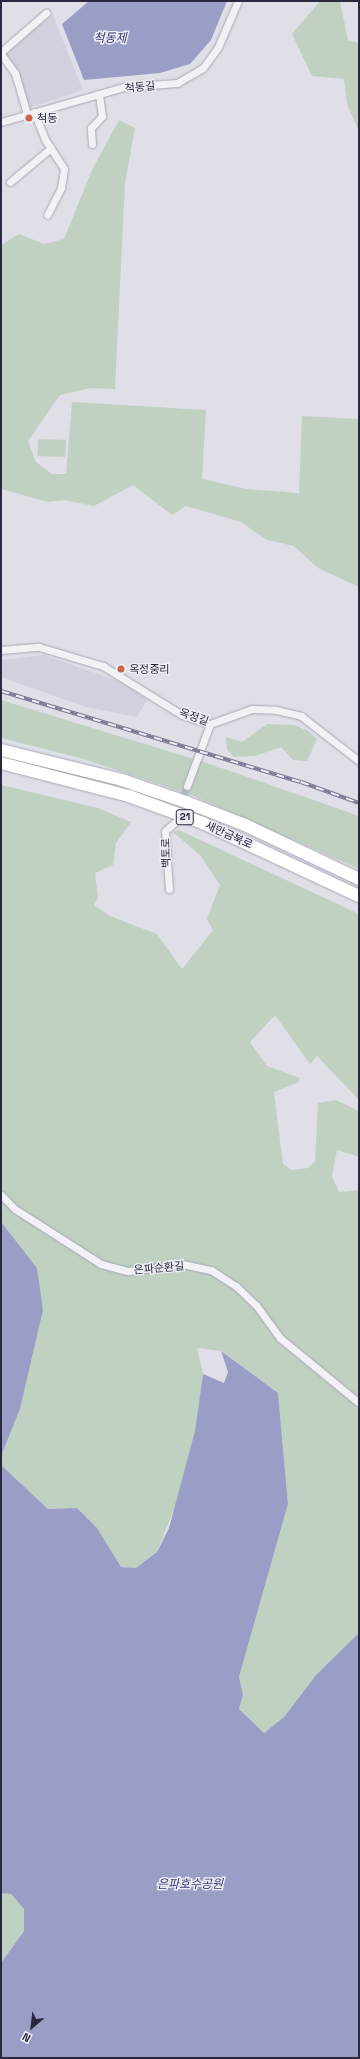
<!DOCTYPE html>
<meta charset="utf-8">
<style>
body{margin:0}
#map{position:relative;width:360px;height:2059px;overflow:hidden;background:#dfdfe8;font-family:"Space Grotesk","Noto Sans KR",sans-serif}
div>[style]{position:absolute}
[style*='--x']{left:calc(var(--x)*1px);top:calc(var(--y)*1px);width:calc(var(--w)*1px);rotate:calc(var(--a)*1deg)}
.built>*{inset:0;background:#d1d1dd}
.green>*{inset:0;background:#c0d1c2;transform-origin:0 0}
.water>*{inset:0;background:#9a9ec7}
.minor-tunnel>*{height:7px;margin-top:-3.5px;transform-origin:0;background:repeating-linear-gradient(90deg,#babac6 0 7px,transparent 0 10.5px)}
.roads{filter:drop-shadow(0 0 1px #a8a8b5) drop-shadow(0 0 1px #a8a8b5)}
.minor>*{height:7px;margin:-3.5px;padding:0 3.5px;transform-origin:3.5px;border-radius:3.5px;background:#f1f1f6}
.trunk>*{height:12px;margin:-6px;padding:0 6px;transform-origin:6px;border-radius:6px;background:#fff}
.rail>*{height:4px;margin-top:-2px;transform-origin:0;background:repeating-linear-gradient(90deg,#eeeef5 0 8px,#797891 0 16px);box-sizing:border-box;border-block:1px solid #797891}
.dots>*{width:11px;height:11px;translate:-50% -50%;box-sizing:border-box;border:2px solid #eeeef5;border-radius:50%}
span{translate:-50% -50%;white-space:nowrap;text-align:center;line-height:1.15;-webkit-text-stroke:3px #eeeef5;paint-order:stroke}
.shield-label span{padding:1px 3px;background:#eeeef5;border:1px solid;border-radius:3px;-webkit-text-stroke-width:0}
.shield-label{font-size:10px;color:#28283e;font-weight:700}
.street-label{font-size:11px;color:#28283e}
.poi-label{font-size:11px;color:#28283e}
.left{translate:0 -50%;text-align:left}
.water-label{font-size:12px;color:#333771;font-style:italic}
.frame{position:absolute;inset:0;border:2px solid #28283e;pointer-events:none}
.north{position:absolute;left:12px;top:2007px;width:40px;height:40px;-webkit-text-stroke:3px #eeeef5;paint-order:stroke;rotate:208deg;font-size:11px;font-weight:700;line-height:16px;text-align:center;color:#28283e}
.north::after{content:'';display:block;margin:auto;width:14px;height:18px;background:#28283e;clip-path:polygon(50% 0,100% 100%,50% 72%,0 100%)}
</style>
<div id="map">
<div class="built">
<i style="clip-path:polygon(53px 15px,83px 90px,28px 108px,5px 52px)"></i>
<i style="clip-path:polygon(44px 655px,124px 683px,147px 700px,137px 717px,86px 707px,1px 677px,1px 660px)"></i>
</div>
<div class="green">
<i style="clip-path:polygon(320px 1px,340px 1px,348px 40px,359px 43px,359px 132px,347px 104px,344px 79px,312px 76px,292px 34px)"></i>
<i style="clip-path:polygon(119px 120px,135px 128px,125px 183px,115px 389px,91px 388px,60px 395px,28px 441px,36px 462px,52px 474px,66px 474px,72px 402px,206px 410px,202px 479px,247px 489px,299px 493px,302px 416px,359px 419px,359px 587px,318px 568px,294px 546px,267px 540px,241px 522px,186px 506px,172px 515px,133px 485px,94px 506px,64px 500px,48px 502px,1px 489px,1px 245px,19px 234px,44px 244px,64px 239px,92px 170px)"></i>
<i style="left:38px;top:439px;width:28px;height:17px;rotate:2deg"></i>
<i style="clip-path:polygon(1px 700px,210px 764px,359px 816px,359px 869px,194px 796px,84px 759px,1px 738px)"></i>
<i style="clip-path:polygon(267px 724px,295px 725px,308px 731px,317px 739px,307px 761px,293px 760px,281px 747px,255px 756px,234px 757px,227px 750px,226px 737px,242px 742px)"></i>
<i style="clip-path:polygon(1px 785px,98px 808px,131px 822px,116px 843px,113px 865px,95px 873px,98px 898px,94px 905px,110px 916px,157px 934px,182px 969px,213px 930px,207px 919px,220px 885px,201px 856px,173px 832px,179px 830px,359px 914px,359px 1100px,317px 1056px,310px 1064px,275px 1015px,250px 1042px,267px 1066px,300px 1078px,299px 1082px,274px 1092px,283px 1164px,291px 1170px,308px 1168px,315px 1162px,318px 1103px,336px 1100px,359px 1111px,359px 1157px,337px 1150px,332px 1176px,339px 1192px,359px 1190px,359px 1633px,316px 1675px,284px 1717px,264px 1733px,239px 1709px,243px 1695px,239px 1677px,288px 1504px,278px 1393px,221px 1351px,197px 1348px,203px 1374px,195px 1431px,182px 1489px,157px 1552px,136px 1568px,121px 1567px,78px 1508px,48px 1509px,1px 1465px,1px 1456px,20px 1409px,43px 1310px,35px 1265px,16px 1245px,1px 1222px)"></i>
<i style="clip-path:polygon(1px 1893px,11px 1894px,24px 1909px,24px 1931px,1px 1963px)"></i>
</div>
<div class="water">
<i style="clip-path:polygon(89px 1px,227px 1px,211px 40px,190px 64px,160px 73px,84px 80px,62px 24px)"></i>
<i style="clip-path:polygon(1px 1222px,37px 1268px,43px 1310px,20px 1409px,1px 1456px)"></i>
<i style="clip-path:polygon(221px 1351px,278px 1393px,288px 1504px,239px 1677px,243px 1695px,239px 1709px,264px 1733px,284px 1717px,316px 1675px,359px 1633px,359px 2058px,1px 2058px,1px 1963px,24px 1931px,24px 1909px,11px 1894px,1px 1893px,1px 1465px,48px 1509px,77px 1508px,97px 1528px,121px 1567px,136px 1568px,157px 1552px,169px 1528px,195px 1431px,203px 1374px,224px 1383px,228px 1372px)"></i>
</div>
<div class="minor-tunnel">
<i style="--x:177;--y:816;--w:32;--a:-72"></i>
</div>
<div class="roads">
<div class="minor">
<i style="--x:1;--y:52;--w:60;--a:-40.9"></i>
<i style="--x:1;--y:54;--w:24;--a:54"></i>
<i style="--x:15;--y:73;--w:43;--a:73.7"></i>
<i style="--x:34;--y:112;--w:31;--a:68"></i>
<i style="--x:46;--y:141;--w:33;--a:57"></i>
<i style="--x:64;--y:169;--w:19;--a:99"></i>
<i style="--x:61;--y:188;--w:30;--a:117"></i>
<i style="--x:1;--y:122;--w:128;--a:-15.9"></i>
<i style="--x:124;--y:87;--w:53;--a:-4.3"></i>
<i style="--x:177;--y:83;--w:30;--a:-30"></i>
<i style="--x:203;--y:68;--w:26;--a:-54"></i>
<i style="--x:218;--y:47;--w:50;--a:-66.5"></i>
<i style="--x:92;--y:144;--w:16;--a:-94"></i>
<i style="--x:91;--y:128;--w:16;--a:-47"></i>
<i style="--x:102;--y:116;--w:22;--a:-98"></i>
<i style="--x:10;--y:182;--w:53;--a:-39.7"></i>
<i style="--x:1;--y:650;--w:38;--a:-5"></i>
<i style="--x:39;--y:647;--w:67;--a:16.5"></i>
<i style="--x:103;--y:666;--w:93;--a:31.8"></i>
<i style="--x:182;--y:715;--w:29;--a:18"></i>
<i style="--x:210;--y:724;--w:45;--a:-19.7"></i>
<i style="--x:252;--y:709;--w:24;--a:2"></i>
<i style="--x:276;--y:710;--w:26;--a:13"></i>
<i style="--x:301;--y:716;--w:73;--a:37.8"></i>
<i style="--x:187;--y:786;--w:66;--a:-69.6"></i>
<i style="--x:169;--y:889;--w:58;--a:-93.9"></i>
<i style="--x:165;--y:831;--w:13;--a:-42"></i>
<i style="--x:1;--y:1195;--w:20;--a:45"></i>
<i style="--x:15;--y:1209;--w:102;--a:32.6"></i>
<i style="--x:101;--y:1264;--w:28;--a:15"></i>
<i style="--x:128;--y:1271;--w:54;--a:-7.4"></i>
<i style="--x:182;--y:1264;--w:30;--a:12"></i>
<i style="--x:211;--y:1270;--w:30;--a:33"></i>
<i style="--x:236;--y:1286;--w:28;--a:44"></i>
<i style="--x:256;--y:1305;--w:41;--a:54"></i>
<i style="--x:280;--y:1338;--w:102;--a:39.4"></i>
</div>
<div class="trunk">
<i style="--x:1;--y:750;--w:125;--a:13.9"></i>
<i style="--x:122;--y:780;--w:68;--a:19"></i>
<i style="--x:186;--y:802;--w:63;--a:21.3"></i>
<i style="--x:245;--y:825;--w:126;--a:25.3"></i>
<i style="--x:1;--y:763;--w:132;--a:14.5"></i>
<i style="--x:129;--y:796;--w:79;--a:20"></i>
<i style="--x:203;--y:823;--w:172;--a:25.1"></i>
</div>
</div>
<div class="rail">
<i style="--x:1;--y:691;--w:313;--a:16.9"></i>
<i style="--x:301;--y:782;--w:62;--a:19.9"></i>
</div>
<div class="dots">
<i style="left:29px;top:118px;background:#cb6545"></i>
<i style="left:121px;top:669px;background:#cb6545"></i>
</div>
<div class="shield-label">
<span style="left:185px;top:817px">21</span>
</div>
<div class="street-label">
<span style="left:140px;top:87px;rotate:-6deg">척동길</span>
<span style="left:194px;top:717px;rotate:19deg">옥정길</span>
<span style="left:229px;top:835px;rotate:24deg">새만금북로</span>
<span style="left:166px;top:853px;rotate:-91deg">백토로</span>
<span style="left:159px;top:1268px;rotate:-5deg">은파순환길</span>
</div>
<div class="poi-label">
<span class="left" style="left:37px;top:118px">척동</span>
<span class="left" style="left:129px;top:669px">옥정중리</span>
</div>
<div class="water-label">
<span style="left:110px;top:39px">척동제</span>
<span style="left:190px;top:1885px">은파호수공원</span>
</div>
<div class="frame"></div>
<div class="north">N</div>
</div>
